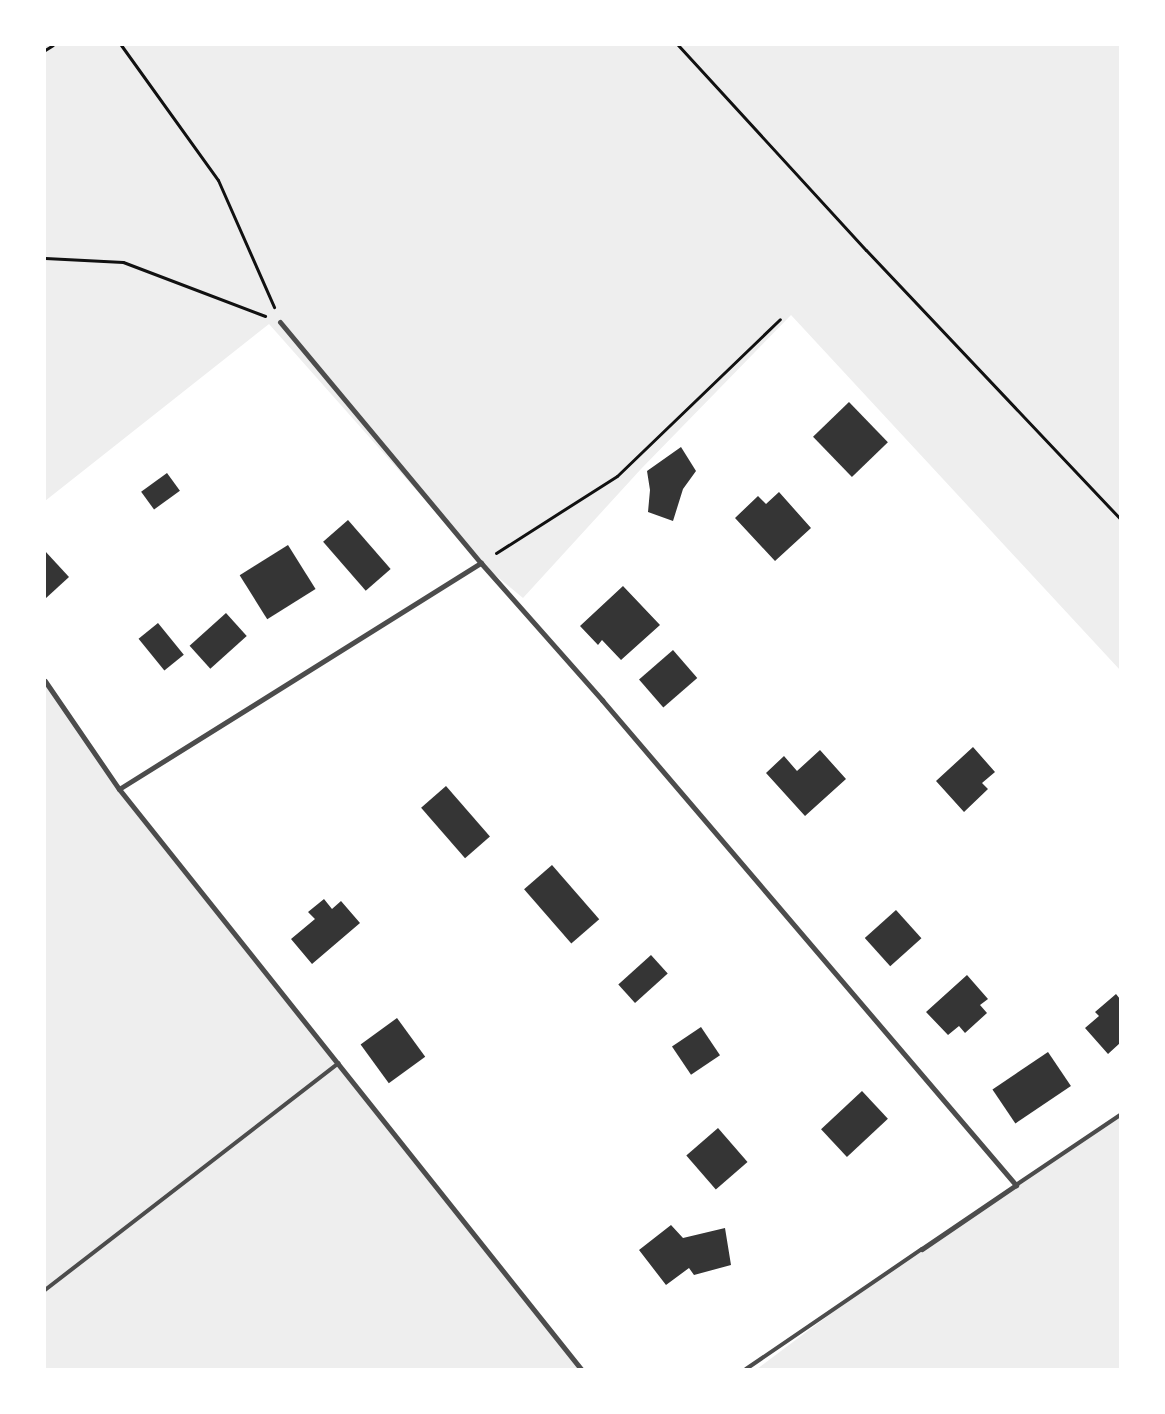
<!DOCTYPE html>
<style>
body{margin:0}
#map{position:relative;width:1165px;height:1414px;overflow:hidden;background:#fff;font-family:"DM Sans",sans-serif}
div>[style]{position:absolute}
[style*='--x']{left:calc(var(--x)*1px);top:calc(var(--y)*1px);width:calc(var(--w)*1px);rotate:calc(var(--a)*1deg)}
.green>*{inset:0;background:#eee}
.building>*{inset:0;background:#353535;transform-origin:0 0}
.path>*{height:3px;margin:-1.5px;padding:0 1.5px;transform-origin:1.5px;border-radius:1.5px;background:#111}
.service>*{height:4px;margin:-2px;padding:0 2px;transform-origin:2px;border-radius:2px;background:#4c4c4c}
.minor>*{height:5px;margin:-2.5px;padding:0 2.5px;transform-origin:2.5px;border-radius:2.5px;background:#4c4c4c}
span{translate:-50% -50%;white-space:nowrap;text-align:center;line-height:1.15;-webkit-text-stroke:5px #fff;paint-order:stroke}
.frame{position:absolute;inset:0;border:46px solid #fff;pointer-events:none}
</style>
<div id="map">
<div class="green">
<i style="clip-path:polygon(45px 45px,1120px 45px,1120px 670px,791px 315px,641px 469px,523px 598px,481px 563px,269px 324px,45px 501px)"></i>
<i style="clip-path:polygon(45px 681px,119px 789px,583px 1369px,45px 1369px)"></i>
<i style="clip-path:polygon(1120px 1116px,1120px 1369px,757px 1369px,865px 1288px)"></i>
</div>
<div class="building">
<i style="left:849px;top:402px;width:56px;height:50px;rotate:46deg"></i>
<i style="clip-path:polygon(681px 447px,696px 471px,683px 489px,673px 521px,648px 512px,650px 490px,647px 471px)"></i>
<i style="left:167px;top:473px;width:22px;height:32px;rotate:54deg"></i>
<i style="clip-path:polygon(779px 492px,811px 528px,775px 561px,735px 518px,758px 496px,766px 504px)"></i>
<i style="left:348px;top:520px;width:65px;height:33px;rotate:49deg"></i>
<i style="left:288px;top:545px;width:52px;height:57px;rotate:58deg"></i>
<i style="clip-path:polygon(45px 551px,69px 577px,45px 599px)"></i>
<i style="clip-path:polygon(623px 586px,660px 625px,621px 660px,602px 640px,598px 645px,580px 626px)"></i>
<i style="left:226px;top:613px;width:31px;height:49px;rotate:48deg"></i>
<i style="left:158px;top:623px;width:41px;height:25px;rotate:51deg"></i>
<i style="left:673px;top:650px;width:37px;height:45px;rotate:49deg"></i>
<i style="clip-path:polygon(973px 747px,995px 772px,982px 783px,988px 789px,964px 812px,936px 781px)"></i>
<i style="clip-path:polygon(820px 750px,846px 779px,805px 816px,766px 773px,784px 756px,797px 771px)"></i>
<i style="left:446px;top:786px;width:67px;height:33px;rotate:49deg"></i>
<i style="left:552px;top:865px;width:72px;height:37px;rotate:49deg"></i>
<i style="clip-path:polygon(324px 899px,332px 909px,341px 901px,360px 923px,312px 964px,291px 939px,315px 919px,308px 912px)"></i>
<i style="left:896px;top:910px;width:38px;height:42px;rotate:48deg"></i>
<i style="left:651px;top:955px;width:25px;height:44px;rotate:48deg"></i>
<i style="clip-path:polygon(967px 975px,988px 999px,980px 1005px,987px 1013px,965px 1033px,959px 1026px,948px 1035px,926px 1012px)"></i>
<i style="clip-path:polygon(1116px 994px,1120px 999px,1120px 1043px,1108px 1054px,1085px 1028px,1099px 1016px,1095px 1012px)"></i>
<i style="left:397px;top:1018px;width:48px;height:45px;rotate:54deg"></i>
<i style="left:701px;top:1027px;width:34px;height:35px;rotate:56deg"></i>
<i style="left:1048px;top:1052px;width:41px;height:67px;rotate:56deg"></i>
<i style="left:862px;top:1091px;width:38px;height:56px;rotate:47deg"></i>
<i style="left:718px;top:1128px;width:45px;height:42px;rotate:49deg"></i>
<i style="clip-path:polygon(671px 1225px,683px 1238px,725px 1228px,731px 1265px,694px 1275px,689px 1268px,666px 1285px,639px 1250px)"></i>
</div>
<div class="path">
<i style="--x:121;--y:45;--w:166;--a:54.3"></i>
<i style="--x:218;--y:180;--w:139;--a:66.2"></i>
<i style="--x:678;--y:45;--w:278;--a:47.5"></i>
<i style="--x:866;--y:250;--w:370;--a:46.6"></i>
<i style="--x:45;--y:50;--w:9;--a:-32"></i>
<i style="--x:45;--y:258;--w:78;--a:2.9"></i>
<i style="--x:123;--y:262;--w:152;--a:20.8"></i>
<i style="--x:496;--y:553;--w:143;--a:-32.5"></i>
<i style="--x:617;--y:476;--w:226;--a:-43.9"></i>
</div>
<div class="service">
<i style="--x:1016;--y:1185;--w:125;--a:-33.9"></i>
<i style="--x:45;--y:1290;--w:371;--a:-37.7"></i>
<i style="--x:746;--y:1369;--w:213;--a:-34.3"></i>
</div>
<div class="minor">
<i style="--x:280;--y:322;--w:314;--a:50.2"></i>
<i style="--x:481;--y:563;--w:183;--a:48.5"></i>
<i style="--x:602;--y:700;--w:638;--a:49.52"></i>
<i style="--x:1016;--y:1185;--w:114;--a:145.8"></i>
<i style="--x:45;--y:681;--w:131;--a:55.6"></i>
<i style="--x:119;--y:789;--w:742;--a:51.46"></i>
<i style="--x:119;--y:789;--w:427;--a:-32"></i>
</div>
<div class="frame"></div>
</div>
